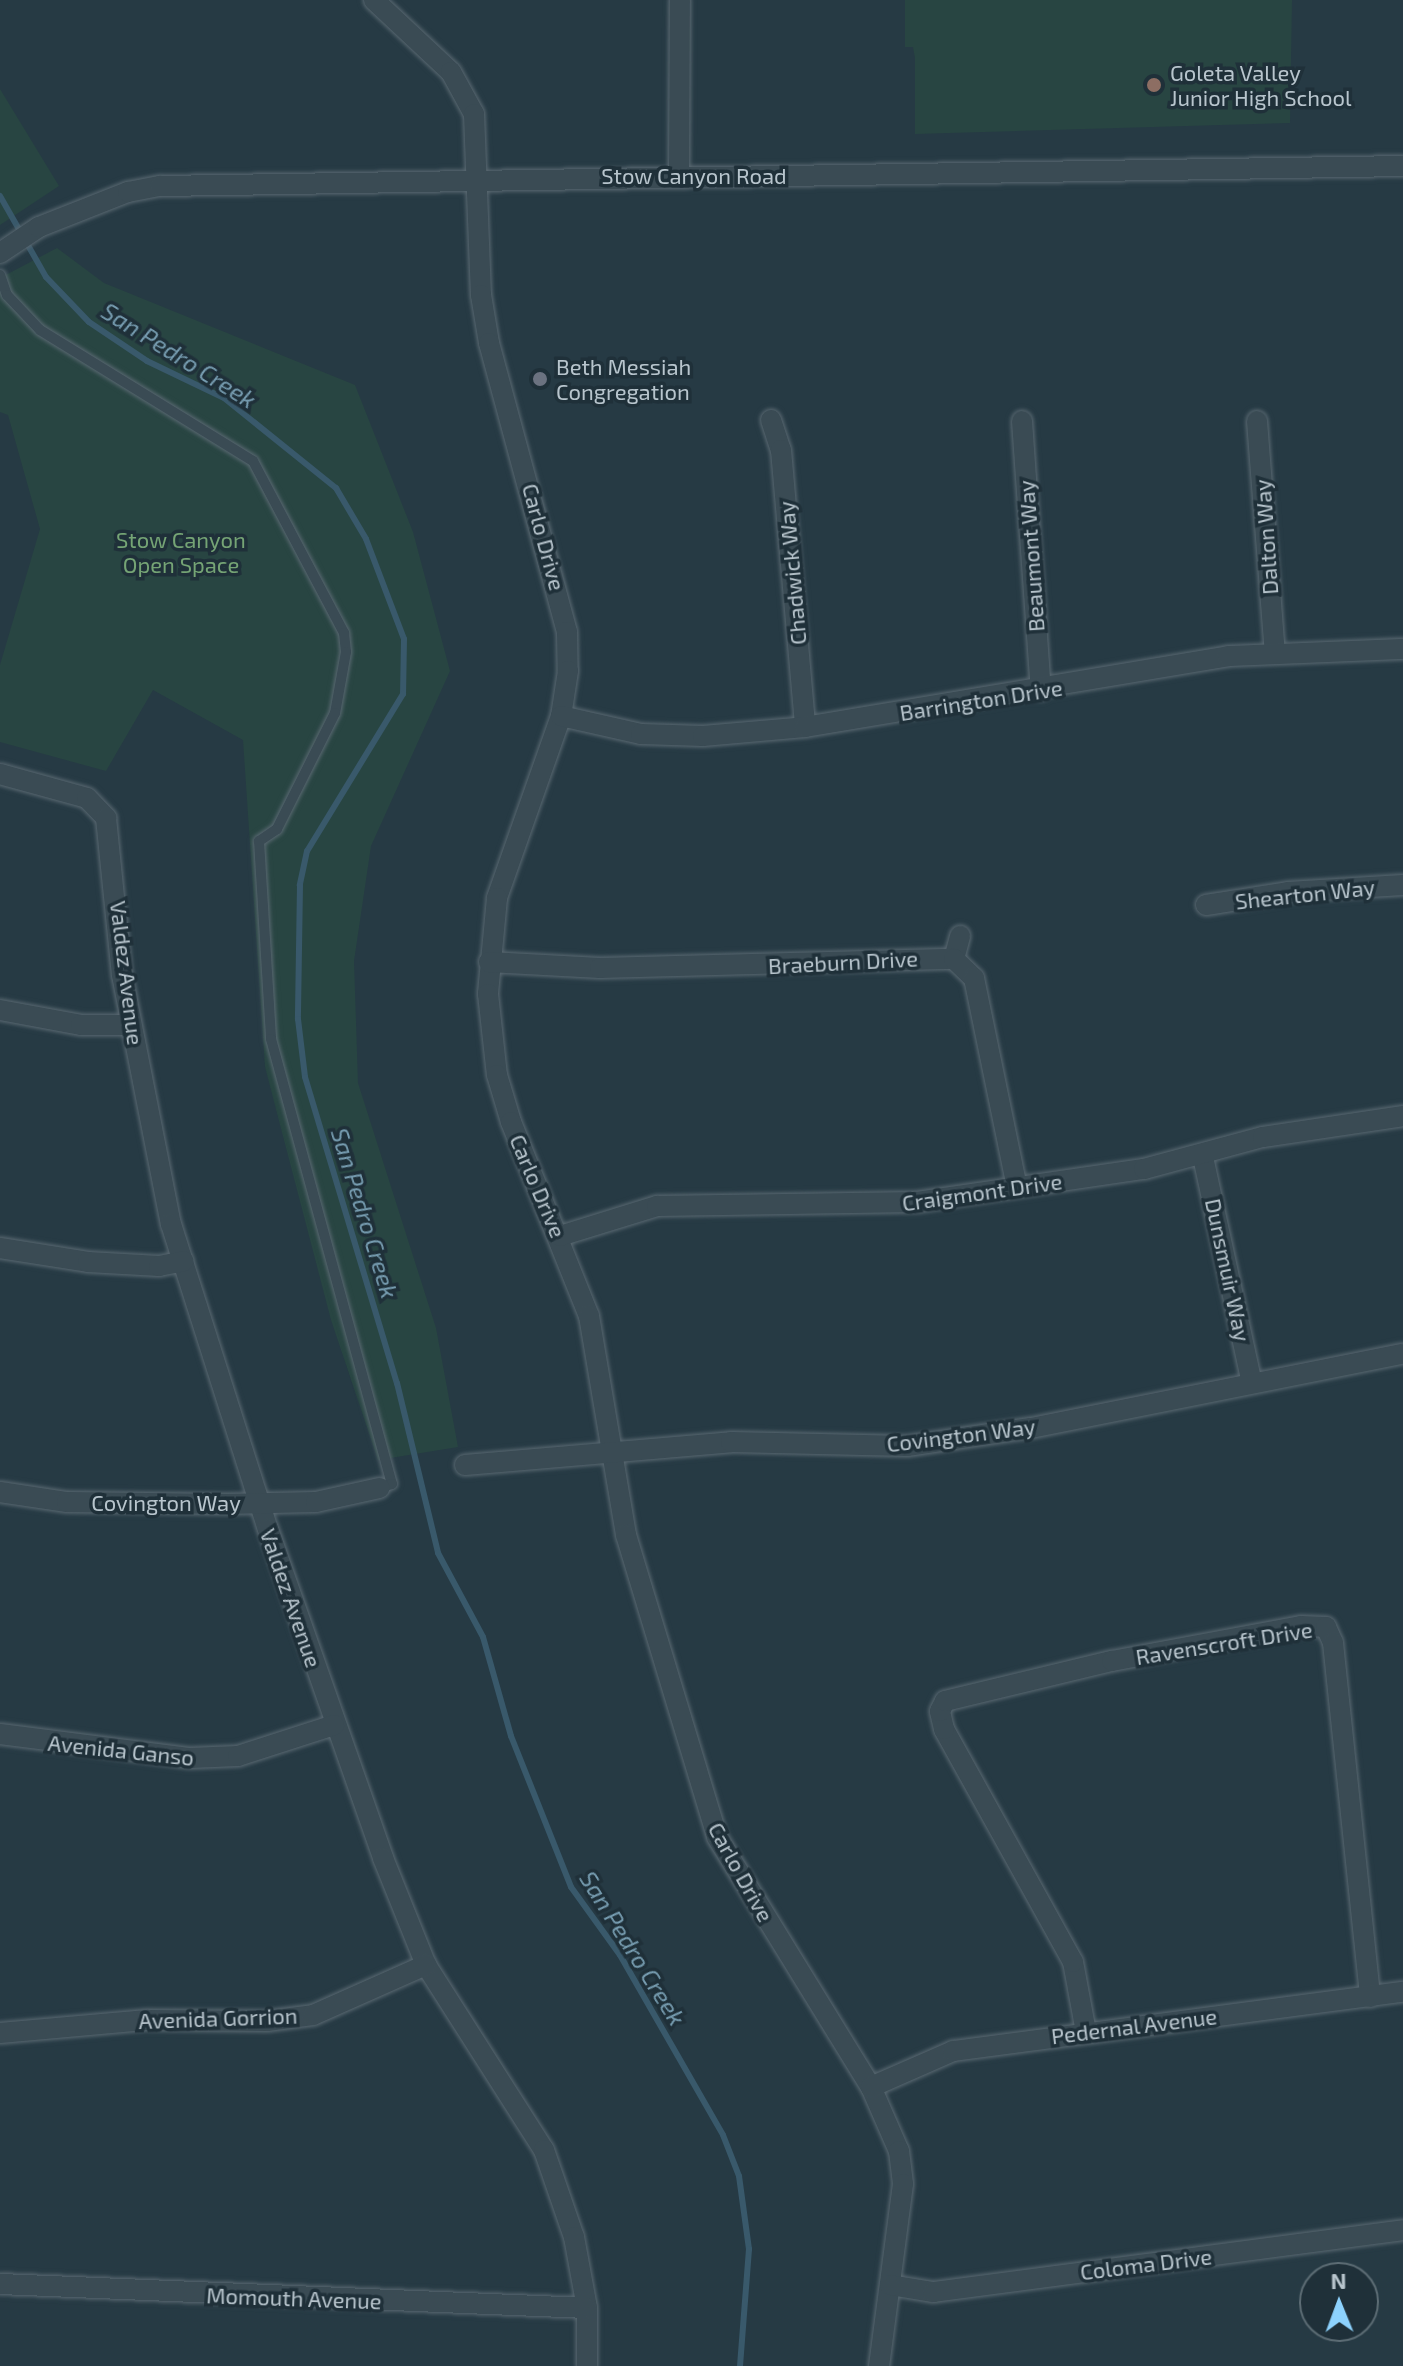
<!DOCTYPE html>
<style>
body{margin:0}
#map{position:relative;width:1403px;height:2366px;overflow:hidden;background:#263a44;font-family:"Exo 2",sans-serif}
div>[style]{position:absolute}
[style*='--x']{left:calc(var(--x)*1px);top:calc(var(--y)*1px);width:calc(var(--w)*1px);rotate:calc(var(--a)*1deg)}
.green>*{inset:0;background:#284542}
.stream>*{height:6px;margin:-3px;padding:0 3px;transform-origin:3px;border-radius:3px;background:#39596b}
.roads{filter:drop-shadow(0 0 2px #596871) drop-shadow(0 0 2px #596871)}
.lane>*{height:10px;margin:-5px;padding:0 5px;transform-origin:5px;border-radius:5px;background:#3a4b54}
.street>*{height:20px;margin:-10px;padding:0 10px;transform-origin:10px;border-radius:10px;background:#3a4b54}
.dots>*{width:22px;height:22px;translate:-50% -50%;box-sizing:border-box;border:4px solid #1f3039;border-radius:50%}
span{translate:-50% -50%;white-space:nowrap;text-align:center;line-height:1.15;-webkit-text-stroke:7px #1f3039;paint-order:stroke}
.poi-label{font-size:22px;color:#b8c5cd}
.left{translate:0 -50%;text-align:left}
.street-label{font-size:22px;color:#b8c5cd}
.park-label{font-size:22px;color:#75a475}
.water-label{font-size:24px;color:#779db1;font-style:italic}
.north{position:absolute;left:1299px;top:2262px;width:80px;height:80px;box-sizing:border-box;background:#1f3039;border:2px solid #5c6c74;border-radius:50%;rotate:359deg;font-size:22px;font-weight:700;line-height:32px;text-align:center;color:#b8c5cd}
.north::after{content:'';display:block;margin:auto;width:28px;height:36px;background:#8dd2fd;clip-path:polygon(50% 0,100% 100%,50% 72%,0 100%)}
</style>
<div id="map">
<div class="green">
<i style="clip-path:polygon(905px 0,1292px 0,1290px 123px,915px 134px,915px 58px,913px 47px,905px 47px)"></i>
<i style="clip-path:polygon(0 89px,59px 186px,0 225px)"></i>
<i style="clip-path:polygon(57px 248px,104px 283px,355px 385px,413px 532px,450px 671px,371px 846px,354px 961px,358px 1083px,436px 1328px,458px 1447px,378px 1460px,331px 1320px,265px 1067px,243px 740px,153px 690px,106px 771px,0 742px,0 665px,40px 529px,8px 415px,0 412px,0 278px)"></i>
</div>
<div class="stream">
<i style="--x:0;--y:196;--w:93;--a:60.4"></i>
<i style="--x:46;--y:277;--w:62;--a:46.3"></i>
<i style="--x:89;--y:322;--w:70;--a:33.9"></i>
<i style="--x:147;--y:361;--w:85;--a:25.7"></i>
<i style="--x:224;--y:398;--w:144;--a:38.8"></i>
<i style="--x:336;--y:488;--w:59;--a:59.5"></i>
<i style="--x:366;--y:539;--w:107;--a:69.2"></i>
<i style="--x:404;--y:639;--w:55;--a:91"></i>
<i style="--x:403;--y:694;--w:184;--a:121.4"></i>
<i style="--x:307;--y:851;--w:35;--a:102"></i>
<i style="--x:300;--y:885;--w:134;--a:90.9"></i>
<i style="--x:298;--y:1019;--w:58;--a:83.1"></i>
<i style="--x:305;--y:1077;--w:320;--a:73.3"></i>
<i style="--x:397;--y:1383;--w:175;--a:76.4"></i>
<i style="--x:438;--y:1553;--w:95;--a:61.8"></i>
<i style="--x:483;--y:1637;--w:103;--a:74.2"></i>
<i style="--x:511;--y:1736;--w:162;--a:68.3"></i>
<i style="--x:571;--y:1887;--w:84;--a:54.2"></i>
<i style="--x:620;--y:1955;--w:207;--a:60.2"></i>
<i style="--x:723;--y:2135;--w:44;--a:68.7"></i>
<i style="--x:739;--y:2176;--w:74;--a:82.2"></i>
<i style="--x:749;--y:2249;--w:117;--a:94.4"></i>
</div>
<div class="roads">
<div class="lane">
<i style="--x:0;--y:275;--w:21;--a:71"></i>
<i style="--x:7;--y:295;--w:48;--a:46.7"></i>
<i style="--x:40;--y:330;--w:250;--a:31.6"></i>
<i style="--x:253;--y:461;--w:195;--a:62.1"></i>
<i style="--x:344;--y:633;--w:19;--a:84"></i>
<i style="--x:346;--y:652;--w:62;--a:100.2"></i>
<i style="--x:335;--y:713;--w:130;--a:116.6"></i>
<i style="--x:277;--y:829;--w:22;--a:146"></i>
<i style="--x:259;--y:841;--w:198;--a:86.5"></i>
<i style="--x:271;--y:1039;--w:461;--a:74.8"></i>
<i style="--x:392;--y:1484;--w:14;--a:163"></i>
</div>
<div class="street">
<i style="--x:374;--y:0;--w:105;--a:43.1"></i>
<i style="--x:451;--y:72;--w:48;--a:61.3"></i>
<i style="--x:474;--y:114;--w:181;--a:87.8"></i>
<i style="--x:481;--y:295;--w:49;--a:80.5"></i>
<i style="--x:489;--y:343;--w:299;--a:74.9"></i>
<i style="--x:567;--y:632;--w:39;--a:89"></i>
<i style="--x:568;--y:671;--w:46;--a:98.8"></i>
<i style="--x:561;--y:716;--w:193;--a:109.4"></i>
<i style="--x:497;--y:898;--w:96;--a:95.4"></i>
<i style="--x:488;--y:994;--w:81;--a:83.7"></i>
<i style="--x:497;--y:1075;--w:49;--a:73.4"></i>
<i style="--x:511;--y:1122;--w:209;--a:68.1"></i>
<i style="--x:589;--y:1316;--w:222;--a:80.4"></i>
<i style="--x:626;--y:1535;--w:315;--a:73.2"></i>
<i style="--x:717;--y:1837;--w:294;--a:58.4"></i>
<i style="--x:871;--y:2087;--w:70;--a:66.4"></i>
<i style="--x:899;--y:2151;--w:33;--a:83"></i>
<i style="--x:903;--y:2184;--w:184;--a:97.5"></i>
<i style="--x:679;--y:177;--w:177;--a:-89.7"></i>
<i style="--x:0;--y:253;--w:47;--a:-33.7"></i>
<i style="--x:39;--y:227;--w:96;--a:-21.5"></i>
<i style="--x:128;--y:192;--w:33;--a:-11"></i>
<i style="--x:160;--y:186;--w:1243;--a:-0.92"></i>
<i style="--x:771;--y:420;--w:32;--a:72"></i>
<i style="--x:781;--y:450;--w:278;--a:85"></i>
<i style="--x:1022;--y:421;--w:270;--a:86"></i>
<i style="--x:1257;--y:421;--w:233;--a:85.6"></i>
<i style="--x:561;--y:716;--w:82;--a:12.7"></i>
<i style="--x:641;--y:734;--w:62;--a:1.8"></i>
<i style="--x:703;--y:736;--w:102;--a:-5"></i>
<i style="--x:805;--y:727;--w:429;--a:-9.5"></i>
<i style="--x:1228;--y:656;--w:175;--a:-2.3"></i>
<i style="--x:0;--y:774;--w:90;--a:15.4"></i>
<i style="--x:87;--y:798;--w:28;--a:46"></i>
<i style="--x:106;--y:818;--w:158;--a:84.2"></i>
<i style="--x:122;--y:975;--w:254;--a:78.9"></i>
<i style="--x:171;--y:1224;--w:320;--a:72.4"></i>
<i style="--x:268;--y:1529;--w:349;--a:70.7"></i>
<i style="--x:383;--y:1858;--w:115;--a:68.1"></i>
<i style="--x:426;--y:1965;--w:219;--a:57.5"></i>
<i style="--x:544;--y:2150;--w:92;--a:71"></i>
<i style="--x:574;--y:2237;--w:72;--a:79.6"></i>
<i style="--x:587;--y:2308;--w:58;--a:90"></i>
<i style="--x:1206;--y:905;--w:83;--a:-9"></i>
<i style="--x:1288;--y:892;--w:115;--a:-3.5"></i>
<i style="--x:954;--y:959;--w:24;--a:-75"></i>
<i style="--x:489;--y:962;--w:111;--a:3.1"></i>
<i style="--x:600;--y:968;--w:354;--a:-1.5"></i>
<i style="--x:954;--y:959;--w:28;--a:44"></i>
<i style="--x:974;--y:978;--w:213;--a:78.4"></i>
<i style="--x:0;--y:1010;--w:82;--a:10.5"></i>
<i style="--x:81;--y:1025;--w:50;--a:0"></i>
<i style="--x:1203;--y:1157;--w:231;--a:77.8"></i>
<i style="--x:560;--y:1236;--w:102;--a:-17.2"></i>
<i style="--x:657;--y:1206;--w:260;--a:-0.9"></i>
<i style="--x:917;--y:1202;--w:229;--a:-8.3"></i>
<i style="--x:1144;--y:1169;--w:123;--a:-15.1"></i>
<i style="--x:1263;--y:1137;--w:142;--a:-8.5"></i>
<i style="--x:0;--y:1248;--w:89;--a:9"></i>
<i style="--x:88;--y:1262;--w:71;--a:3.2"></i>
<i style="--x:159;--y:1266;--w:25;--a:-11"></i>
<i style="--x:465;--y:1465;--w:267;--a:-4.9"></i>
<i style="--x:731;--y:1442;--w:176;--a:1.3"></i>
<i style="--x:907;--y:1446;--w:125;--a:-8.3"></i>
<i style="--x:1031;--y:1428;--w:379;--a:-11.3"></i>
<i style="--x:0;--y:1492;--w:68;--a:8.5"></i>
<i style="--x:67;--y:1502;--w:159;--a:0.7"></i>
<i style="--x:226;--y:1504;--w:90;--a:-1.3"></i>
<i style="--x:316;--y:1502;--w:65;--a:-12.5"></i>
<i style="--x:0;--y:1734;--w:192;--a:7.2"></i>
<i style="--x:190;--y:1758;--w:48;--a:-2.4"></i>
<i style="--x:238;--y:1756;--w:101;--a:-17.9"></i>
<i style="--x:1086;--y:2032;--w:71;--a:-100.5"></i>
<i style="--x:1073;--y:1962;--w:266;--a:-119"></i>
<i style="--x:944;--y:1729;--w:18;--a:-103"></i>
<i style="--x:940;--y:1711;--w:11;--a:-63"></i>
<i style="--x:945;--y:1701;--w:172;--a:-13.5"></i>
<i style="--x:1112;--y:1661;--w:192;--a:-10.5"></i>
<i style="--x:1301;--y:1626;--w:25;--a:2"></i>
<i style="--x:1326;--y:1627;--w:17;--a:66"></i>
<i style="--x:1333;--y:1643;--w:356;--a:84"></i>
<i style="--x:0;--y:2033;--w:148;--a:-5.1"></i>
<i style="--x:147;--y:2020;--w:120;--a:0.5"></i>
<i style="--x:267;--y:2021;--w:46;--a:-7.4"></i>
<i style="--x:313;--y:2015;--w:124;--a:-23.9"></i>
<i style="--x:871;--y:2087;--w:90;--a:-23.7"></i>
<i style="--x:953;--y:2051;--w:454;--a:-7.5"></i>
<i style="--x:0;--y:2284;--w:587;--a:2.34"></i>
<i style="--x:890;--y:2285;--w:44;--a:9.2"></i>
<i style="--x:933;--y:2292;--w:474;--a:-7.5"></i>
</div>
</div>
<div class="dots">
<i style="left:1154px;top:85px;background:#8d6e63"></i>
<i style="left:540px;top:379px;background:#6b7280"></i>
</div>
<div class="poi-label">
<span class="left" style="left:1170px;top:85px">Goleta Valley<br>Junior High School</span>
<span class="left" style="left:556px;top:379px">Beth Messiah<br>Congregation</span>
</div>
<div class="street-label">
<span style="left:694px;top:176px">Stow Canyon Road</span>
<span style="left:544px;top:537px;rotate:75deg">Carlo Drive</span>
<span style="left:1266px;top:537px;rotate:-94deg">Dalton Way</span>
<span style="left:1031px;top:556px;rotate:-94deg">Beaumont Way</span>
<span style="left:792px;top:573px;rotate:-95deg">Chadwick Way</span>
<span style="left:981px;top:700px;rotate:-9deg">Barrington Drive</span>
<span style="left:1305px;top:894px;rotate:-6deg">Shearton Way</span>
<span style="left:843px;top:962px;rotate:-3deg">Braeburn Drive</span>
<span style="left:127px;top:973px;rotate:83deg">Valdez Avenue</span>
<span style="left:538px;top:1186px;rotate:67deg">Carlo Drive</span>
<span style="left:982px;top:1192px;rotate:-8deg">Craigmont Drive</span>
<span style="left:1228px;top:1270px;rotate:78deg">Dunsmuir Way</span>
<span style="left:961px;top:1435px;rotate:-7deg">Covington Way</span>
<span style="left:166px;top:1503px">Covington Way</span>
<span style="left:291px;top:1598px;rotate:71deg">Valdez Avenue</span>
<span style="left:1224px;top:1643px;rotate:-9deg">Ravenscroft Drive</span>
<span style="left:121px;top:1750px;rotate:6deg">Avenida Ganso</span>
<span style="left:741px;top:1872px;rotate:61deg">Carlo Drive</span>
<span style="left:218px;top:2018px;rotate:-2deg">Avenida Gorrion</span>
<span style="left:1134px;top:2026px;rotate:-7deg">Pedernal Avenue</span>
<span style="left:1146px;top:2264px;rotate:-7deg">Coloma Drive</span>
<span style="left:294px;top:2298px;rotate:2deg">Momouth Avenue</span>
</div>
<div class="park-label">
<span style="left:181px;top:552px">Stow Canyon<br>Open Space</span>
</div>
<div class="water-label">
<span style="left:179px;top:355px;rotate:32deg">San Pedro Creek</span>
<span style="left:365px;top:1213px;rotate:73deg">San Pedro Creek</span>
<span style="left:633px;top:1948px;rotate:58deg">San Pedro Creek</span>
</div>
<div class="north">N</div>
</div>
